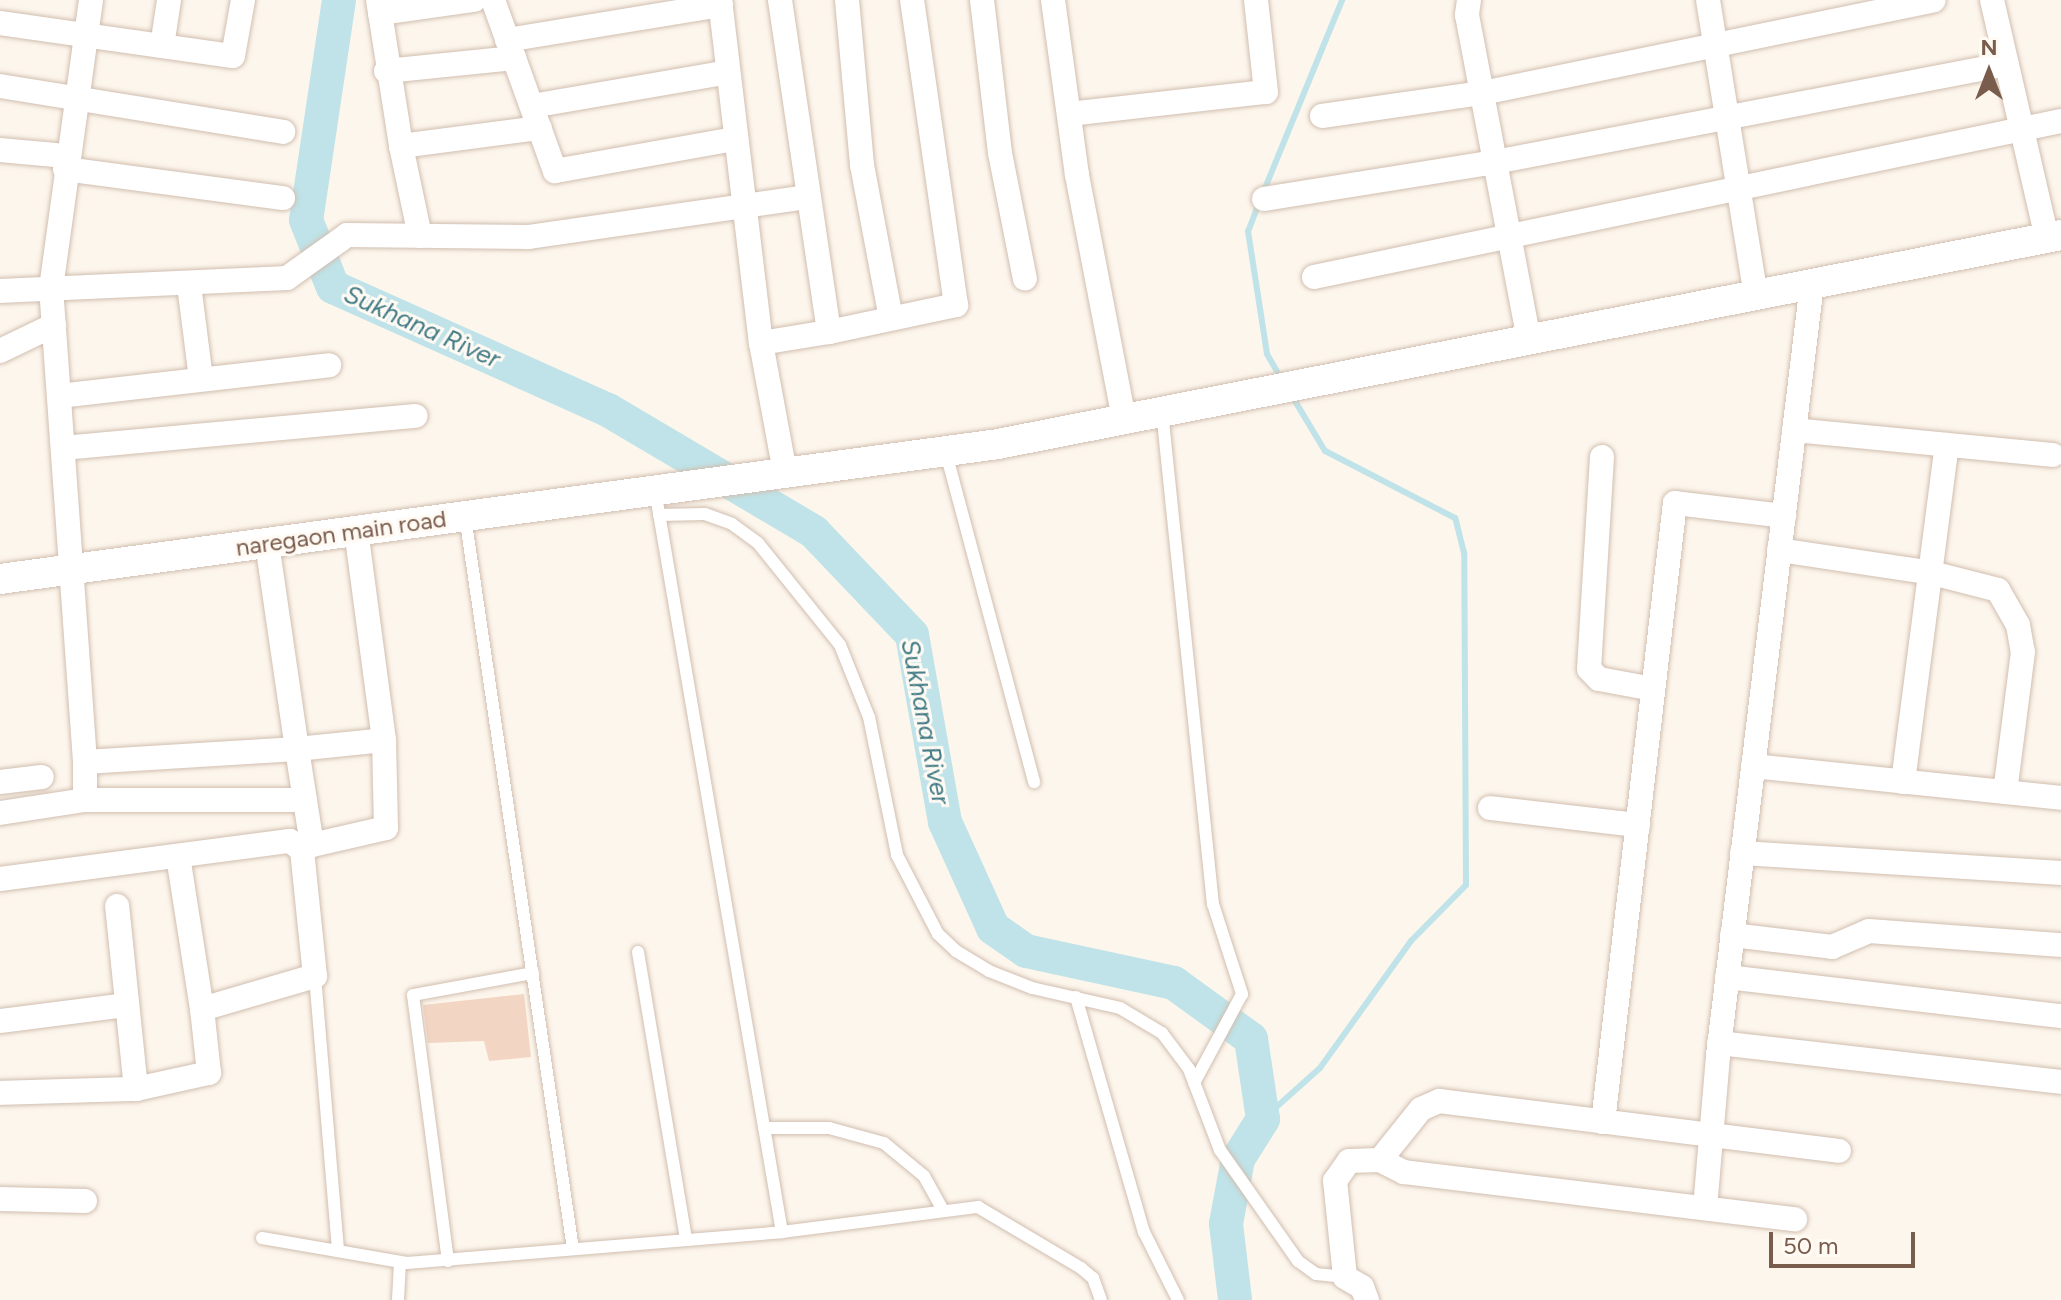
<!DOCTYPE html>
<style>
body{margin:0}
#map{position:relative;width:2061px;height:1300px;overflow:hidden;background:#fdf6ec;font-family:Figtree,sans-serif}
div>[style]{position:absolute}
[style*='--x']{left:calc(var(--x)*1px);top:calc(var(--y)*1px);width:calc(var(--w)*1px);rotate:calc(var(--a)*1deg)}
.stream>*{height:6px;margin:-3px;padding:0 3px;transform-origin:3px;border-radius:3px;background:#bfe3e8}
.river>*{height:34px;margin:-17px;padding:0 17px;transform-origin:17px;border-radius:17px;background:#bfe3e8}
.building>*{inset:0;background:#f3d5c3}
.roads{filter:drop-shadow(0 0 2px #d1beb0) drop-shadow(0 0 2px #d1beb0)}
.service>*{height:12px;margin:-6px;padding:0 6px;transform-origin:6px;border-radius:6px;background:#fff}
.minor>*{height:24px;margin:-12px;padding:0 12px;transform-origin:12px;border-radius:12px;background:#fff}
.tertiary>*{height:30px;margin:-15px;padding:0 15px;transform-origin:15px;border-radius:15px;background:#fff}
span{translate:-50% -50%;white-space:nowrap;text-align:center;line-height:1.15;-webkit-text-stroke:6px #fffaf3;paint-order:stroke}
.street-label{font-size:24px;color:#7a5c4d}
.water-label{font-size:26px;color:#437c86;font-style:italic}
.north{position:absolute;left:1949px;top:32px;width:80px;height:80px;-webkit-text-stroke:6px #fffaf3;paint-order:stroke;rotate:0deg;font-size:22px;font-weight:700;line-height:32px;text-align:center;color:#7a5c4d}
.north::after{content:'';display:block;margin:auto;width:28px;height:36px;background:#7a5c4d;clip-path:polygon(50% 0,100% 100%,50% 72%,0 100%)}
.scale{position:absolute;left:1769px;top:1232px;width:146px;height:36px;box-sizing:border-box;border:4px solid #7a5c4d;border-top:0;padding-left:10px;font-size:24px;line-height:28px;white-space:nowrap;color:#7a5c4d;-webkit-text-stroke:6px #fffaf3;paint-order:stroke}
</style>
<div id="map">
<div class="stream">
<i style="--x:1263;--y:193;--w:209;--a:-67.7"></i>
<i style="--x:1259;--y:203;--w:30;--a:111"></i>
<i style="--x:1248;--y:231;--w:124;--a:81.2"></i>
<i style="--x:1267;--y:354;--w:30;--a:60"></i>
<i style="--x:1263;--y:1119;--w:76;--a:-41.8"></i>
<i style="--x:1320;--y:1068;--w:156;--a:-54.4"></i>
<i style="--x:1411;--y:941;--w:78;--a:-45.5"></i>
<i style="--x:1466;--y:885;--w:332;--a:-90.3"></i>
<i style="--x:1464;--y:553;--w:36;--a:-104"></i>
<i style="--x:1455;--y:518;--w:146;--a:-152.7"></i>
<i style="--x:1325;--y:451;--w:64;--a:-121"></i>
</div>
<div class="river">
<i style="--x:339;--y:0;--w:222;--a:98.5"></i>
<i style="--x:306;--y:220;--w:72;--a:68.1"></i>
<i style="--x:333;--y:287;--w:301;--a:24.1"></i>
<i style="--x:608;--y:410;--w:239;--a:30.6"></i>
<i style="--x:814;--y:532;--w:142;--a:46.4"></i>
<i style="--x:912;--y:635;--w:190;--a:80"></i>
<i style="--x:945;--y:822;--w:116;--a:65.6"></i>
<i style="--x:993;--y:928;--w:40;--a:34.9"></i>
<i style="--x:1026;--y:951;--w:151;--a:12.2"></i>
<i style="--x:1174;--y:983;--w:95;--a:36"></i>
<i style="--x:1251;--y:1039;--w:81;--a:81.5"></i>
<i style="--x:1263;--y:1119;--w:47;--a:122"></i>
<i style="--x:1238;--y:1159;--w:66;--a:100.5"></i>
<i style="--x:1226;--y:1224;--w:77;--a:83.2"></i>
</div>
<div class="building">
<i style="clip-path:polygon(524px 994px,531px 1057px,489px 1061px,484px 1041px,428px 1043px,423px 1005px)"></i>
</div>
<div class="roads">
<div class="service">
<i style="--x:1162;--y:411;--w:496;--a:84.1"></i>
<i style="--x:1213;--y:904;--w:95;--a:72.1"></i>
<i style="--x:1242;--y:994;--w:101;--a:118.3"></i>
<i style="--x:946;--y:453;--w:341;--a:75"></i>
<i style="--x:655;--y:490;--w:753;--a:80.29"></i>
<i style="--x:659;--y:515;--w:46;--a:-1.2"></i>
<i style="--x:705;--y:514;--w:29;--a:20"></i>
<i style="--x:732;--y:524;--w:32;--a:36"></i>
<i style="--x:758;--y:543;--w:131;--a:51.2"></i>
<i style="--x:840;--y:645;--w:78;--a:68.1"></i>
<i style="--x:869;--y:717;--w:141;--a:78.5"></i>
<i style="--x:897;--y:855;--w:89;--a:62.6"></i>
<i style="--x:938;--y:934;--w:25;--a:43"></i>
<i style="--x:956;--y:951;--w:39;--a:31"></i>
<i style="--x:989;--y:971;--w:46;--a:21.6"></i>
<i style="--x:1032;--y:988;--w:90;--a:12.8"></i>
<i style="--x:1120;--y:1008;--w:49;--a:30.8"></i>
<i style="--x:1162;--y:1033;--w:45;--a:53.1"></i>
<i style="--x:1189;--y:1069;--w:87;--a:69.1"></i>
<i style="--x:1220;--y:1150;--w:136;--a:54.9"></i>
<i style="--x:1298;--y:1261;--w:22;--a:36"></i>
<i style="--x:1316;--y:1274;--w:29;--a:6"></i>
<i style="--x:465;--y:516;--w:741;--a:81.62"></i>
<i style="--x:638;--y:952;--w:292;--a:80.5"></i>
<i style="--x:315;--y:976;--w:276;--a:85.2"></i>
<i style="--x:1076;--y:997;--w:245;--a:73.9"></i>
<i style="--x:1144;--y:1232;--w:76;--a:63.4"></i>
<i style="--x:764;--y:1128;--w:65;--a:0"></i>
<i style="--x:829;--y:1128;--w:57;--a:15.3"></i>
<i style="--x:884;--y:1143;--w:52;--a:39.5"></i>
<i style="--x:924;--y:1176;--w:39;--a:61"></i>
<i style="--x:262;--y:1238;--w:147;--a:9.8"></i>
<i style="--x:407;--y:1263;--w:376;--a:-4.7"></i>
<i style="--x:782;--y:1232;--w:198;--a:-7.3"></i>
<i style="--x:978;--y:1207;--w:120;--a:30.6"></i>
<i style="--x:1081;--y:1268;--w:16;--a:40"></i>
<i style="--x:1093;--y:1278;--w:23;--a:70"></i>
<i style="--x:448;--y:1261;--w:268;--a:-97.5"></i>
<i style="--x:413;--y:995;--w:122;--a:-10.4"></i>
<i style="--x:398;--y:1300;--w:38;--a:-87"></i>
</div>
<div class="minor">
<i style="--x:91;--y:0;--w:290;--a:97.9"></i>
<i style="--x:51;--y:287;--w:476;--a:85.9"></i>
<i style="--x:85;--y:762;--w:212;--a:-3.5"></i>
<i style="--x:297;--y:749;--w:208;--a:-98.3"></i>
<i style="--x:378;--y:0;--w:148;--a:81"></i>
<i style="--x:401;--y:146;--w:140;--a:-7.4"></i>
<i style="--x:493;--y:0;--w:182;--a:70.1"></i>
<i style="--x:555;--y:171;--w:183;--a:-10.1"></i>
<i style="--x:720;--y:0;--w:345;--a:83.2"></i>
<i style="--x:761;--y:343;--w:69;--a:-9.2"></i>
<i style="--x:829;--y:332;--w:336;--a:-98.4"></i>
<i style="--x:847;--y:0;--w:166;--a:84.8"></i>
<i style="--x:862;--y:165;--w:156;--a:79.3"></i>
<i style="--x:982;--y:0;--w:154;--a:83.3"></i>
<i style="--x:1000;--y:153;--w:128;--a:78.8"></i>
<i style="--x:1053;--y:0;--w:177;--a:82.2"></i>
<i style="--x:1077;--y:175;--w:248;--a:79.1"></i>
<i style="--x:1469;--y:0;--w:15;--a:98"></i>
<i style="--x:1467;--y:15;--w:330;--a:79.2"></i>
<i style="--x:1708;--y:0;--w:299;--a:80.8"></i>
<i style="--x:1992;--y:0;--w:244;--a:77"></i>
<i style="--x:380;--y:13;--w:95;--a:-7.9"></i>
<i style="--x:0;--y:23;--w:235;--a:8.1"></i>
<i style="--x:233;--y:56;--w:57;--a:-79.9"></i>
<i style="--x:507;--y:40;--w:217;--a:-9.3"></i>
<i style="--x:162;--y:46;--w:47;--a:-81.3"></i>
<i style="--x:386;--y:71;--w:129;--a:-5.8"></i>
<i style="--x:0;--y:86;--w:287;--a:9.2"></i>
<i style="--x:532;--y:106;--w:199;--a:-9.8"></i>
<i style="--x:1069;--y:114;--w:198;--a:-6.4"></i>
<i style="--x:1266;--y:92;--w:93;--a:-96.2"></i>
<i style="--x:1322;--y:116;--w:162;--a:-8.2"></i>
<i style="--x:1482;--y:93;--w:461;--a:-11.6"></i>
<i style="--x:401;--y:146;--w:92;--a:78.1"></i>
<i style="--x:0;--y:150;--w:66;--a:5.2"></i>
<i style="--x:65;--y:169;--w:220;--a:7.6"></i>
<i style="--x:1264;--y:199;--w:234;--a:-9.1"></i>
<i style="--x:1495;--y:162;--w:521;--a:-10.84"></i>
<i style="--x:1314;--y:277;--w:763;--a:-11.8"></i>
<i style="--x:189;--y:285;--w:95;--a:82.7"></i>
<i style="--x:0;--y:291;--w:287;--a:-2.6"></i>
<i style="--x:287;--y:278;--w:74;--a:-35.6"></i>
<i style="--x:347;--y:235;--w:182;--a:0.6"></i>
<i style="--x:529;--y:237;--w:282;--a:-8.2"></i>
<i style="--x:829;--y:332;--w:130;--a:-12"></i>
<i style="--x:956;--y:305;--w:308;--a:-98.2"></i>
<i style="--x:761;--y:343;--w:132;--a:79.5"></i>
<i style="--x:0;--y:351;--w:60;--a:-25.7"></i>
<i style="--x:59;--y:396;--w:272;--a:-6.5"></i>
<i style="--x:1794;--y:430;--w:260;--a:5.5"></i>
<i style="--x:63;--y:448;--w:354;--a:-5.2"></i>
<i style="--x:1602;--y:457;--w:212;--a:93.5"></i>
<i style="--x:1589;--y:669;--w:14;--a:45"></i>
<i style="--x:1599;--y:679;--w:55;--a:10.5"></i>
<i style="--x:1779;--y:550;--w:155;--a:8.5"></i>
<i style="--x:1932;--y:573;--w:68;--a:14.4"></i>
<i style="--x:1998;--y:590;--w:40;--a:60.3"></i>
<i style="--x:2018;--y:625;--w:27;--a:80"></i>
<i style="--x:2023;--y:652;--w:141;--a:97.3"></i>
<i style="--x:1753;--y:766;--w:310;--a:5.9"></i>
<i style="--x:0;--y:782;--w:42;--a:-6.8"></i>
<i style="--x:1903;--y:782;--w:340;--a:-82.6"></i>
<i style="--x:85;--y:800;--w:220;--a:0"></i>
<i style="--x:1490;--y:808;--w:149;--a:6.6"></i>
<i style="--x:0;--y:813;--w:86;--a:-8.7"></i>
<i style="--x:85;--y:800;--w:38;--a:-90"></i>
<i style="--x:312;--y:845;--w:76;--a:-12.9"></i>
<i style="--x:386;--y:828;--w:88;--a:-91.3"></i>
<i style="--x:1742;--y:853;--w:320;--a:3.6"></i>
<i style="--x:178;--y:856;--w:155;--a:81.1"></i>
<i style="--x:0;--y:879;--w:292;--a:-7.5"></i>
<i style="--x:290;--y:841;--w:15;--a:37"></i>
<i style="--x:1732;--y:935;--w:101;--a:6.8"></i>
<i style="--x:1832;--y:947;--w:40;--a:-23.4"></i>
<i style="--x:1869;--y:931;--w:193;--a:4.2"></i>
<i style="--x:1727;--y:977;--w:336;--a:6.7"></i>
<i style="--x:0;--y:1021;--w:128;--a:-7.2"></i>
<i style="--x:1719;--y:1043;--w:344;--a:6.5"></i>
<i style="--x:136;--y:1089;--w:75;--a:-12.4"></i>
<i style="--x:209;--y:1073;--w:64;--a:-96.2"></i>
<i style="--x:202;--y:1009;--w:118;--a:-16.3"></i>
<i style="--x:315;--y:976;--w:127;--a:-95.9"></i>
<i style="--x:302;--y:850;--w:11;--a:-27"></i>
<i style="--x:312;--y:845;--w:97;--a:-98.9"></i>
<i style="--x:297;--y:749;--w:87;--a:-5.9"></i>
<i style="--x:384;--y:740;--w:211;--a:-97.6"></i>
<i style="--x:0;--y:1093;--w:136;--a:-1.7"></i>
<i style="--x:136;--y:1089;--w:184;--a:-95.9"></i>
<i style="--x:1603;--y:1122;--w:623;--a:-83.37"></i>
<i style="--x:1675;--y:503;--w:110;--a:6.8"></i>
<i style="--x:1380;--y:1160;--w:65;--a:-51.2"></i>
<i style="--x:1421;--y:1109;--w:20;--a:-24"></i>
<i style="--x:1439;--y:1101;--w:403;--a:7.1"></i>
<i style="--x:0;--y:1199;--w:85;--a:1.3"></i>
<i style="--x:1705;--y:1208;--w:154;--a:-85.1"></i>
<i style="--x:1718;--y:1055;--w:777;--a:-83.05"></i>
<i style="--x:1367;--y:1300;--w:14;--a:-111"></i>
<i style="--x:1362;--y:1287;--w:20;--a:-150"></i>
<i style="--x:1345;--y:1277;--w:97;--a:-95.9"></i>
<i style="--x:1335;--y:1181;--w:24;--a:-55"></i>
<i style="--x:1349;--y:1161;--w:31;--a:-2"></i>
<i style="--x:1380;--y:1160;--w:27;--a:27"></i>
<i style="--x:1404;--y:1172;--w:394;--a:6.9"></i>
</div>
<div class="tertiary">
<i style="--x:0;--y:579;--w:1007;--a:-7.7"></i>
<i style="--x:998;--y:444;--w:1083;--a:-11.12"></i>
</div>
</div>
<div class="street-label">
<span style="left:341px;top:533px;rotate:-8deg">naregaon main road</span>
</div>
<div class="water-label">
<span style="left:422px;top:327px;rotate:24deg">Sukhana River</span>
<span style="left:925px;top:722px;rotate:79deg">Sukhana River</span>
</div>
<div class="north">N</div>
<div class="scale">50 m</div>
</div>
